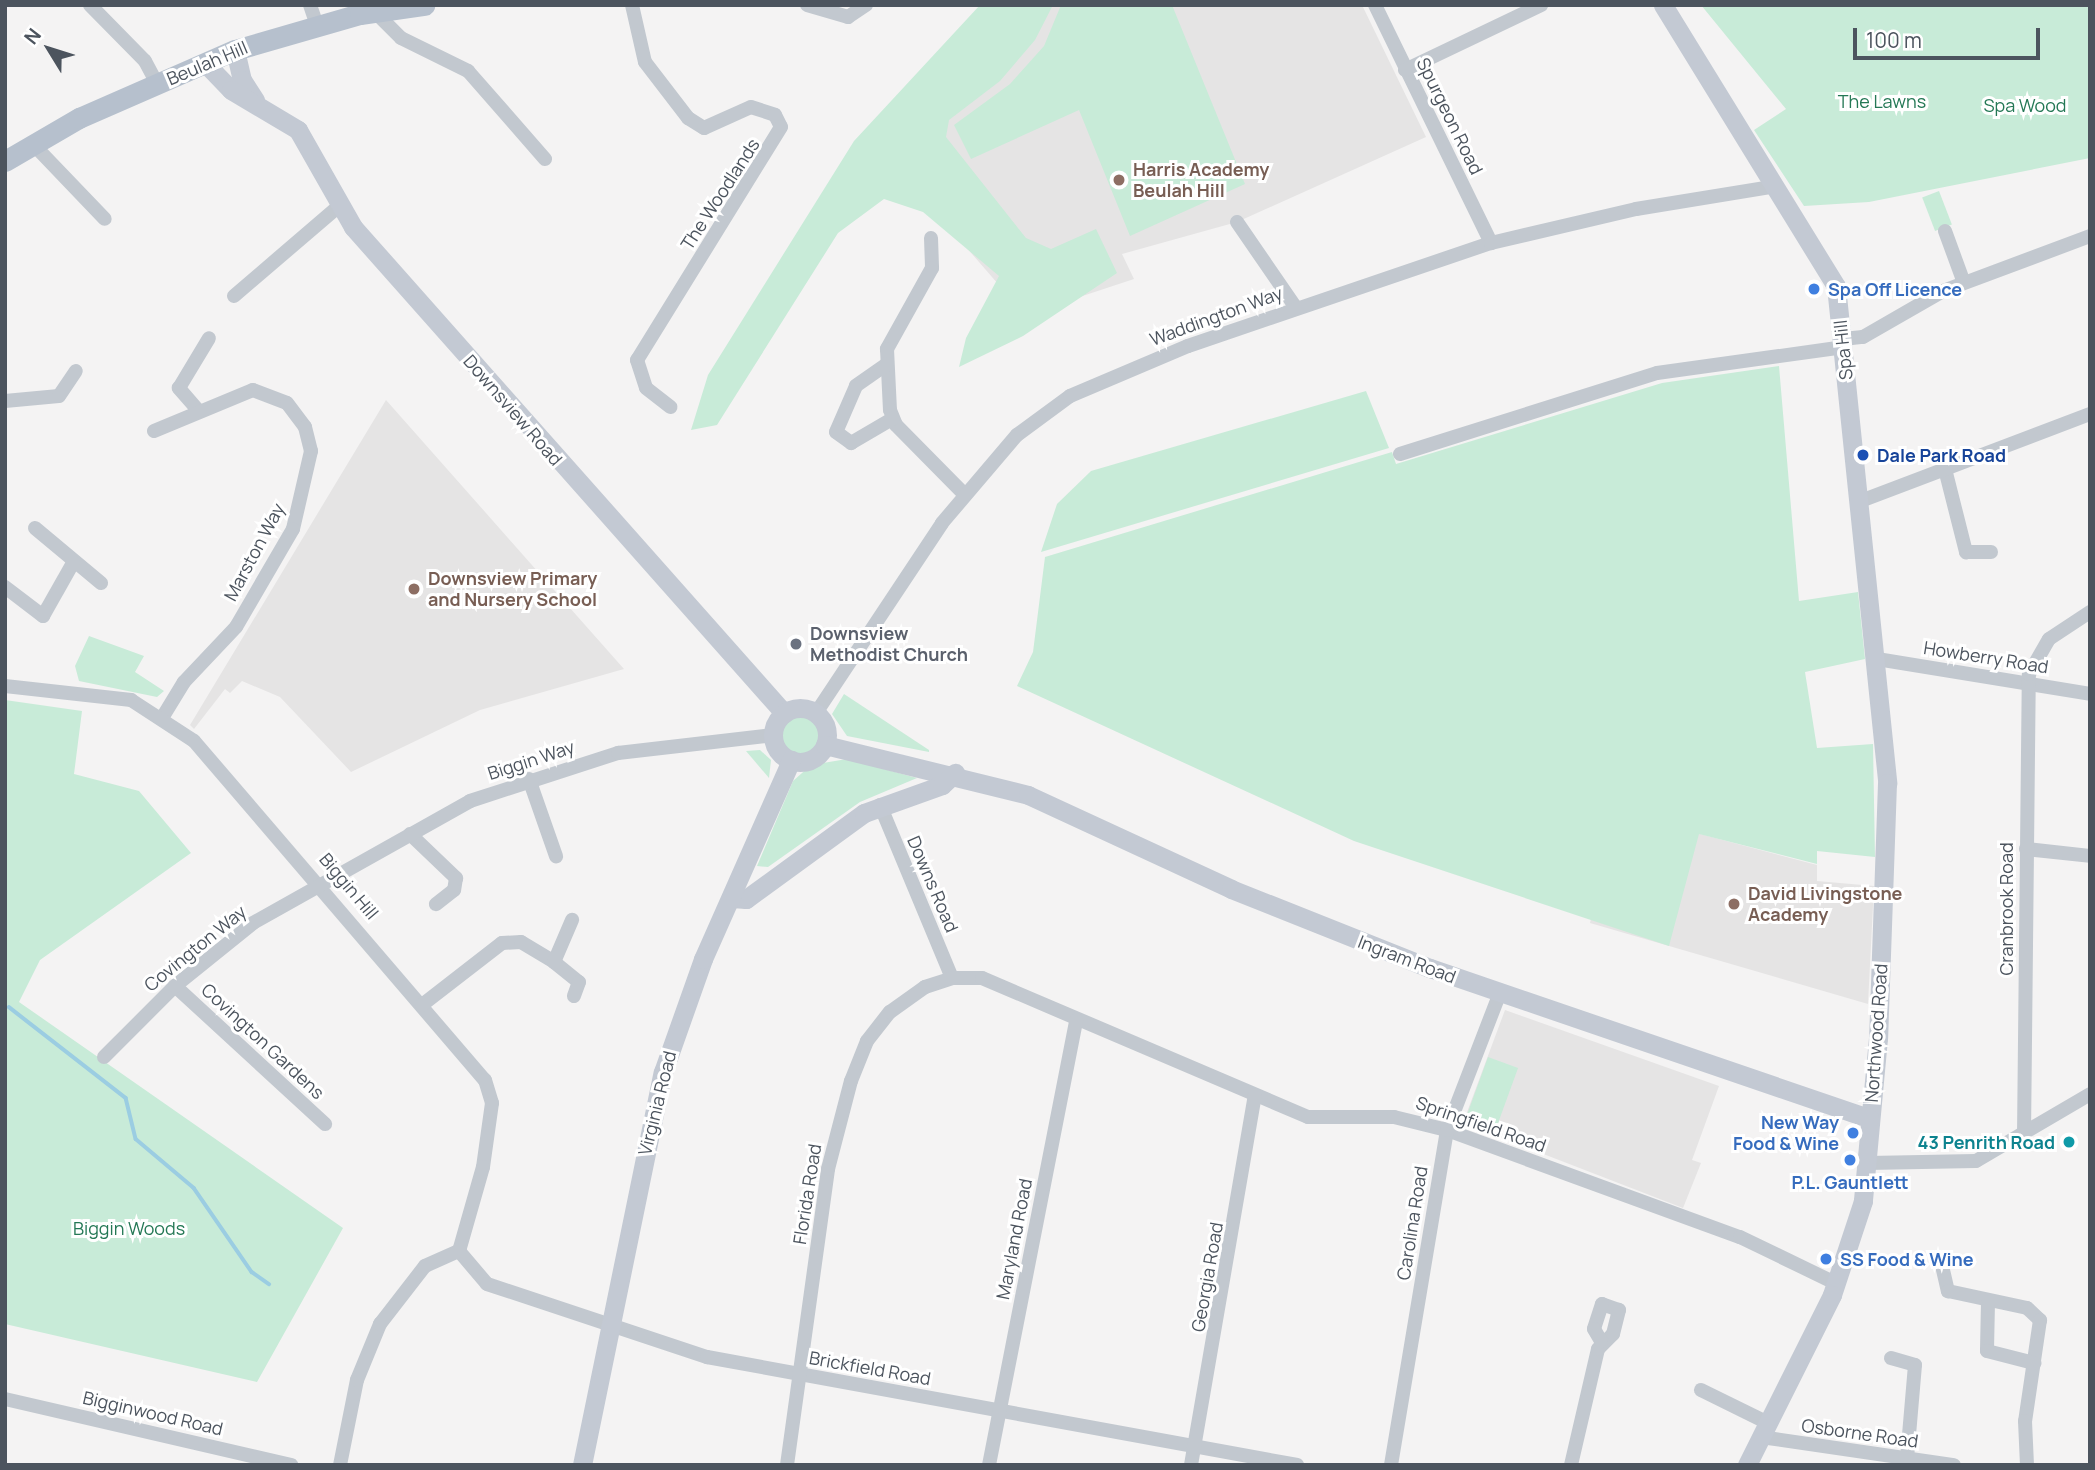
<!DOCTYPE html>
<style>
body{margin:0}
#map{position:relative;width:2095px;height:1470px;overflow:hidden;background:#f4f3f3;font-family:Manrope,sans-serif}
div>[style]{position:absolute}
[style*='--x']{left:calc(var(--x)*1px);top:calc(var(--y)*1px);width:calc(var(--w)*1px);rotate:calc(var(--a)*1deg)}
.education>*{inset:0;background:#e5e4e4}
.green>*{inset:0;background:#c8ebd8;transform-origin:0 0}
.round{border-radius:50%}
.stream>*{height:3.5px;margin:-1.75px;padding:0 1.75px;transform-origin:1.75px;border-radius:1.75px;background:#9bcde2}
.street>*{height:14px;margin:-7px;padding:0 7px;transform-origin:7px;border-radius:7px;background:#c2c8cf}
.secondary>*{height:19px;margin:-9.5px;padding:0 9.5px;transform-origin:9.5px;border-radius:9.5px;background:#c3c9d3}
.secondary>.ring{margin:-9.5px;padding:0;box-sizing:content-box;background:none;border:19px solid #c3c9d3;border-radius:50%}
.primary>*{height:21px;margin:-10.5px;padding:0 10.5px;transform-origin:10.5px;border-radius:10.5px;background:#b6c0cd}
.dots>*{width:19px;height:19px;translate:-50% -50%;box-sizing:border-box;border:4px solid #fff;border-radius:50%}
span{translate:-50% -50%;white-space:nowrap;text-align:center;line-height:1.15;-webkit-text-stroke:6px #fff;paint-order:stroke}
.street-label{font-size:18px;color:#4c545e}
.park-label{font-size:18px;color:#247855}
.education-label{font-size:18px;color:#785e54;font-weight:700}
.left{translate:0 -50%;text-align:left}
.shop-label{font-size:18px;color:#366cbe;font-weight:700}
.right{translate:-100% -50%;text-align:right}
.transit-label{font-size:18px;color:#164399;font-weight:700}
.worship-label{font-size:18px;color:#5b616d;font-weight:700}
.culture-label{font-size:18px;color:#0d838f;font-weight:700}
.frame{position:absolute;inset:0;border:7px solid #4c545e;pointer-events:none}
.north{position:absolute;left:14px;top:14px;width:70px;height:70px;-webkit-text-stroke:5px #fff;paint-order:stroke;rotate:308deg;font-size:19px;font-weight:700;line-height:28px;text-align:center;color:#4c545e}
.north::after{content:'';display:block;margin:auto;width:24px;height:32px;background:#4c545e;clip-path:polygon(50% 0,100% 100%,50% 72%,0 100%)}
.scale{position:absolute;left:1853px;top:28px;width:187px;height:32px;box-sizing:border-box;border:4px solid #4c545e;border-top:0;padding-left:9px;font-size:21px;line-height:24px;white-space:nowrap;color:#4c545e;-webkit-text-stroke:5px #fff;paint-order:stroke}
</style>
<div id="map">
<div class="education">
<i style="clip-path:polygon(1011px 5px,1362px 5px,1426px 137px,1237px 222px,1122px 254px,1134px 279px,1025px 315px,867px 133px)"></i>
<i style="clip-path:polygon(386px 400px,624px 669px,480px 710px,351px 772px,280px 697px,242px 681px,230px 693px,225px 689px,194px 729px,190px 725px)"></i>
<i style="clip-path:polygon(1614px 811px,1817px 865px,1817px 881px,1874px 886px,1868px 1004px,1590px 923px)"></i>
<i style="clip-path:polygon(1505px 1010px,1719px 1086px,1692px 1160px,1701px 1163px,1683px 1208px,1463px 1123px)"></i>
</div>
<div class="green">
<i style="clip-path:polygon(980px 5px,1053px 5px,1035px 40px,1000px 81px,949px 120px,946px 137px,1026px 238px,1051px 249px,1096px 229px,1117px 273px,1023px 336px,959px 367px,966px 338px,999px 276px,923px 212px,884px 199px,838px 233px,717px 425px,691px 430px,708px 375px,854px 141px)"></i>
<i style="clip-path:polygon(1061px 5px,1172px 5px,1245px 184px,1130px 236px,1079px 110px,971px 159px,954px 125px,1010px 84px,1044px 46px)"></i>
<i style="clip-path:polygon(1701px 5px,2090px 5px,2090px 158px,1869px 202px,1804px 206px,1754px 130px,1786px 109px)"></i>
<i style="left:1939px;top:191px;width:36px;height:18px;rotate:69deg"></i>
<i style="clip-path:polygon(1779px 366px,1799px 601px,1858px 592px,1865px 659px,1805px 672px,1817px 748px,1873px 744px,1875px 857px,1817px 851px,1817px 864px,1699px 834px,1669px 946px,1354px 841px,1017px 686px,1033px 652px,1045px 557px,1392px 452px,1396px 464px,1662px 383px)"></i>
<i style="clip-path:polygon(1366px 391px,1389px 448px,1041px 552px,1057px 504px,1091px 471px)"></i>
<i style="clip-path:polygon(89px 636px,144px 656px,135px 672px,164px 691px,157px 697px,79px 681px,75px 666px)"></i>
<i style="clip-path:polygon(844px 694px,929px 750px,929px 752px,847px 736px,832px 714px)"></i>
<i style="clip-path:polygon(5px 700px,82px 711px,74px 774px,139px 791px,191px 853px,40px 960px,19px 1002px,343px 1228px,257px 1382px,5px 1324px)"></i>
<i class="round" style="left:781px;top:714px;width:40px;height:40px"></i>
<i style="clip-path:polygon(760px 750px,771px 760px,769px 778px,746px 751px)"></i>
<i style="clip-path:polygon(847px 759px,917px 778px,860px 802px,768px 867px,757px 866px,793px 781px,811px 765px)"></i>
<i style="left:1488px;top:1057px;width:32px;height:71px;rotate:20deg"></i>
</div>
<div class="stream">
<i style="--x:9;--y:1007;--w:148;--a:37.9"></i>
<i style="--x:126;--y:1098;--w:42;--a:76.3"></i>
<i style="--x:136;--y:1139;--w:76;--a:40.2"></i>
<i style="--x:194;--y:1188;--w:102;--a:55.4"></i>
<i style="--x:252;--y:1272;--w:21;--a:35"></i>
</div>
<div class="street">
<i style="--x:90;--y:5;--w:78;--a:45.5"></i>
<i style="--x:145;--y:61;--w:26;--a:62"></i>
<i style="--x:310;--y:5;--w:21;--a:71"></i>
<i style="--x:632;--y:5;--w:58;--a:77.2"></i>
<i style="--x:645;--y:62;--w:71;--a:52.5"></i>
<i style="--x:688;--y:118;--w:19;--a:32"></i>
<i style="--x:704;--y:128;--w:51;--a:-24.1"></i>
<i style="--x:751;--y:107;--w:25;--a:18"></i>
<i style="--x:775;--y:115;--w:13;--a:63"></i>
<i style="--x:781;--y:127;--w:274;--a:121.7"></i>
<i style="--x:637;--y:360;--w:29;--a:72"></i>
<i style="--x:646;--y:388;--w:31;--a:38"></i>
<i style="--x:807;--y:5;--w:43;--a:16.3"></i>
<i style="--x:848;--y:17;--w:22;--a:-34"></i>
<i style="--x:1375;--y:5;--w:265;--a:64"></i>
<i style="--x:374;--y:11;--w:38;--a:45"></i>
<i style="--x:401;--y:38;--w:75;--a:26.2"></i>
<i style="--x:468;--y:71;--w:117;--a:48.8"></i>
<i style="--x:1405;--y:70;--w:151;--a:-25.5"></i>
<i style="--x:32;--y:143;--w:105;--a:46.2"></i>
<i style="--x:1237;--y:222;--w:104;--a:55.5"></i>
<i style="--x:1945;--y:231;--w:55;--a:69.9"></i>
<i style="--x:931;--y:238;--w:30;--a:88"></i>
<i style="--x:932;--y:268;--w:93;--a:119.1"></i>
<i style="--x:887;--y:349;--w:61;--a:87.2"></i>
<i style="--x:890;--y:410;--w:16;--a:68"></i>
<i style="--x:896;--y:425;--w:98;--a:45.4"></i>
<i style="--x:234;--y:296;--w:140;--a:-40.6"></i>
<i style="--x:1843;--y:339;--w:20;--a:-6"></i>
<i style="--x:1863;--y:337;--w:92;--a:-29.9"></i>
<i style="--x:1943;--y:291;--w:157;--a:-20.5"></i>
<i style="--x:887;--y:364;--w:38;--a:145"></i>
<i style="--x:856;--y:386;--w:50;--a:113.5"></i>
<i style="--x:836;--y:432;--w:19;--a:36"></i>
<i style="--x:851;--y:443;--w:48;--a:-30.3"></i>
<i style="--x:5;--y:401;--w:54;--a:-5.3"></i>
<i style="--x:59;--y:396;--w:30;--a:-56"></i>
<i style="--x:197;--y:409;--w:28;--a:-131"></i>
<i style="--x:179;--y:388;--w:58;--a:-59"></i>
<i style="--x:154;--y:431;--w:107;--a:-22.5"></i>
<i style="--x:253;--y:390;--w:36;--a:21"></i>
<i style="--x:287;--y:403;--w:30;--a:53"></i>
<i style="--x:305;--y:427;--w:25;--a:76"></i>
<i style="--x:311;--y:451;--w:80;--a:103"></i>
<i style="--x:293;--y:529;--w:113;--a:120.2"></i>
<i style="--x:236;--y:627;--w:76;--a:133.4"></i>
<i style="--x:184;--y:682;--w:42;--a:121.4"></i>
<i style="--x:1400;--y:454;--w:269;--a:-17.5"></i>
<i style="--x:1657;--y:373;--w:189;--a:-7.9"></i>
<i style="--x:1945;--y:469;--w:86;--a:75.8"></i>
<i style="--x:1966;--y:552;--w:25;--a:0"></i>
<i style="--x:1858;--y:502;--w:248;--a:-20.8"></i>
<i style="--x:35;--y:528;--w:86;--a:39.8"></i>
<i style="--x:5;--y:587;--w:48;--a:37.3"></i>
<i style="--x:43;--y:616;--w:61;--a:-60.5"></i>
<i style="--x:1877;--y:659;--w:216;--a:9.3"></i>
<i style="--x:5;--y:686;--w:127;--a:6.3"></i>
<i style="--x:131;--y:700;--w:75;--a:33.1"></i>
<i style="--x:194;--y:741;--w:447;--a:49.4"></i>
<i style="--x:485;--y:1080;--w:24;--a:73"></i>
<i style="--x:492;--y:1103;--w:65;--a:98"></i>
<i style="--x:483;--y:1167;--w:87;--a:105.9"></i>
<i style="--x:816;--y:713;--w:228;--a:-56.4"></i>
<i style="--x:942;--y:523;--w:116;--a:-49.6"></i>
<i style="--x:1017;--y:435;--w:66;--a:-36.3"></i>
<i style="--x:1070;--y:396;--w:128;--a:-23"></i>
<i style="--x:1188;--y:346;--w:320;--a:-18.8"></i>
<i style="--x:1491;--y:243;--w:149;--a:-13.2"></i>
<i style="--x:1636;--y:209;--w:142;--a:-9.3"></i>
<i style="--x:529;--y:779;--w:82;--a:70.7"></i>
<i style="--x:880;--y:805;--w:187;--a:67.4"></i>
<i style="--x:410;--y:834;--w:64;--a:43.7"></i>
<i style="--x:456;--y:878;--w:12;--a:99"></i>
<i style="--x:454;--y:890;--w:23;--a:142"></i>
<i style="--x:2026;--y:849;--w:64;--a:6.2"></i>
<i style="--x:554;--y:962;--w:32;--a:39"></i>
<i style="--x:579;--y:982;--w:15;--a:110"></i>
<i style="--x:175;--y:986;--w:204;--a:42.6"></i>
<i style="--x:422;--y:1005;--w:101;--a:-37.8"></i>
<i style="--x:502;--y:943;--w:19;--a:-3"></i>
<i style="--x:521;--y:942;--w:39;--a:31"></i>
<i style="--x:554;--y:962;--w:46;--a:-66.8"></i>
<i style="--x:104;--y:1057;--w:100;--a:-45"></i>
<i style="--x:175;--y:986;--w:100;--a:-38.9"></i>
<i style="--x:253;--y:923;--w:249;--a:-29.3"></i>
<i style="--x:470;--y:801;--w:156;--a:-18"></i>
<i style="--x:618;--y:753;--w:156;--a:-6.6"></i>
<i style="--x:2024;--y:1136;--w:462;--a:-89.4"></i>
<i style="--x:2029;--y:674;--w:40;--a:-60.3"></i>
<i style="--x:2049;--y:639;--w:49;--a:-33.4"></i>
<i style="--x:1868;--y:1163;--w:108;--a:-1.1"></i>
<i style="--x:1976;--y:1161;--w:132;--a:-30.4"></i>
<i style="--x:459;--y:1251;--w:43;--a:49.7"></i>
<i style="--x:487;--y:1284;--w:232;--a:18.4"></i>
<i style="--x:707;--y:1357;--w:600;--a:10.37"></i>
<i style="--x:1943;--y:1270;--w:22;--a:77"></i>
<i style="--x:1948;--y:1291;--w:81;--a:12.1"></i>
<i style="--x:2027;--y:1308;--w:18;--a:43"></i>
<i style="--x:2040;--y:1320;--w:102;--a:98.4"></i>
<i style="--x:2025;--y:1421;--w:44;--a:87.4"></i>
<i style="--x:1988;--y:1302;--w:49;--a:91.2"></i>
<i style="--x:1987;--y:1351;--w:49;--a:14.3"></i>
<i style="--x:1891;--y:1358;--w:25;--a:16"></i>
<i style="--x:1915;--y:1365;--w:93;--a:94.9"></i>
<i style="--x:1701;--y:1390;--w:75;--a:26.2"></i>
<i style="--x:5;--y:1399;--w:294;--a:13"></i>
<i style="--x:1761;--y:1437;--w:195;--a:8.3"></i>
<i style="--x:340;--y:1465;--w:87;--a:-78.7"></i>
<i style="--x:357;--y:1380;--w:61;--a:-67.7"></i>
<i style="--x:380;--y:1324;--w:73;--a:-52.2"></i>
<i style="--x:425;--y:1266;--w:37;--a:-24"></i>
<i style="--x:787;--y:1465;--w:299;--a:-82.1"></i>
<i style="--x:828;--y:1169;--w:91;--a:-75.4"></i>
<i style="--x:851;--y:1081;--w:43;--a:-68.2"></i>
<i style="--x:867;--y:1041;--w:37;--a:-52"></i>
<i style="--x:890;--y:1012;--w:43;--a:-35.5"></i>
<i style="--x:925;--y:987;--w:28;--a:-18"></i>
<i style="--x:952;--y:978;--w:30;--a:0"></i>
<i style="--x:982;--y:978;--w:354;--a:23.1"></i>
<i style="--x:1308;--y:1117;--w:86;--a:0"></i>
<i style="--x:1394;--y:1117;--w:55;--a:13.8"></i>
<i style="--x:1447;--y:1130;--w:312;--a:20.1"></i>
<i style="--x:1740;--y:1237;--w:106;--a:25.8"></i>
<i style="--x:989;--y:1465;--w:453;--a:-78.9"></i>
<i style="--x:1191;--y:1465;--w:375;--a:-80.2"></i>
<i style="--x:1391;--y:1465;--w:340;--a:-80.5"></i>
<i style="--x:1447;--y:1130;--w:145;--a:-68.9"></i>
<i style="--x:1571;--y:1465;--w:119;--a:-76.9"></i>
<i style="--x:1598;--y:1349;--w:21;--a:-45"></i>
<i style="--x:1613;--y:1334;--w:25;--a:-76"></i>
<i style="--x:1619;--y:1310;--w:18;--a:-161"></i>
<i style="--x:1602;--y:1304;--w:26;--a:108"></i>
<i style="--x:1594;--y:1329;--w:14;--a:60"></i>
</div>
<div class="secondary">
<i style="--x:1663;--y:5;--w:330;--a:58.4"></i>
<i style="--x:1836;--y:286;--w:500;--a:84.1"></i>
<i style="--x:1887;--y:783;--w:255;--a:92"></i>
<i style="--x:1878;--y:1038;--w:164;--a:95.3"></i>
<i style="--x:1863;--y:1201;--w:99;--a:108.3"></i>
<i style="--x:1832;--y:1295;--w:190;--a:116.6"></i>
<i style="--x:235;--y:50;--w:31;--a:77"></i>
<i style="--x:242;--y:80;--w:24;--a:57"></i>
<i style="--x:206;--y:64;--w:36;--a:46"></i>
<i style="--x:231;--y:90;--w:78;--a:30.8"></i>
<i style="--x:298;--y:130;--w:112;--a:60.4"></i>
<i style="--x:353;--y:227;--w:650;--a:48.43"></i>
<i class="ring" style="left:773px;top:708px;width:35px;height:35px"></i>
<i style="--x:825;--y:745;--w:209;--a:13.8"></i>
<i style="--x:1028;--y:795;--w:224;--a:24.8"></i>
<i style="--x:1231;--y:889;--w:214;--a:21.7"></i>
<i style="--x:1430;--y:968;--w:464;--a:18.9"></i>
<i style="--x:731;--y:898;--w:15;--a:4"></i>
<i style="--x:746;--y:899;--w:146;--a:-36.1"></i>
<i style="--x:864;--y:813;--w:83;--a:-19.7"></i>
<i style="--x:942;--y:785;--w:18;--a:-43"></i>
<i style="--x:582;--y:1465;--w:401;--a:-78.4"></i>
<i style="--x:663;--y:1072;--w:120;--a:-70.5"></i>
<i style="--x:703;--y:959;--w:218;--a:-66.1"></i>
</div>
<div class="primary">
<i style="--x:5;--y:161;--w:86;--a:-30.2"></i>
<i style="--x:79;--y:118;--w:170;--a:-23.6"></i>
<i style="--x:235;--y:50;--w:130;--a:-16.1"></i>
<i style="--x:360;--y:14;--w:65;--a:-8"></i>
</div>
<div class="dots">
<i style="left:1119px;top:180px;background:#8d6e63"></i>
<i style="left:1814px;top:289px;background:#3f7fe0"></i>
<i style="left:1863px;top:455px;background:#1a4fb4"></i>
<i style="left:414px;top:589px;background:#8d6e63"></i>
<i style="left:796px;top:644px;background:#6b7280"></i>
<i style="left:1734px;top:904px;background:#8d6e63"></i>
<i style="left:1853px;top:1133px;background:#3f7fe0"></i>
<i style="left:2069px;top:1142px;background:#0f9aa8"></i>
<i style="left:1850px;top:1160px;background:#3f7fe0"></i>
<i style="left:1826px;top:1259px;background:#3f7fe0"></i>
</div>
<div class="street-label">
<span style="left:207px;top:63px;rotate:-23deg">Beulah Hill</span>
<span style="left:1450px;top:116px;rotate:64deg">Spurgeon Road</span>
<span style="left:720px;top:194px;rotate:-57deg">The Woodlands</span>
<span style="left:1216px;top:316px;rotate:-20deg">Waddington Way</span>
<span style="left:1843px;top:350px;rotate:-96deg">Spa Hill</span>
<span style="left:513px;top:410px;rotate:49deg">Downsview Road</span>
<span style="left:254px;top:552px;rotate:-62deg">Marston Way</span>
<span style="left:1986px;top:657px;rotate:9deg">Howberry Road</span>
<span style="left:531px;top:760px;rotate:-18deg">Biggin Way</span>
<span style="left:933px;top:884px;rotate:67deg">Downs Road</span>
<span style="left:349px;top:886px;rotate:50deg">Biggin Hill</span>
<span style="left:2006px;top:909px;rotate:-90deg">Cranbrook Road</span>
<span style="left:195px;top:948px;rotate:-39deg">Covington Way</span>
<span style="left:1407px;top:959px;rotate:21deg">Ingram Road</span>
<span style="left:1876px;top:1033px;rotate:-86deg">Northwood Road</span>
<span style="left:263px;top:1041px;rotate:43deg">Covington Gardens</span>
<span style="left:657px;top:1103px;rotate:-76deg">Virginia Road</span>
<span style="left:1481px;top:1124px;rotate:19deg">Springfield Road</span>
<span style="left:807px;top:1194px;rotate:-81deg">Florida Road</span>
<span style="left:1412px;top:1223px;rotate:-81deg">Carolina Road</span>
<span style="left:1014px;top:1239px;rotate:-79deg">Maryland Road</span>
<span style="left:1207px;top:1277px;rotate:-80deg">Georgia Road</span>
<span style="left:870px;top:1368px;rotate:10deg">Brickfield Road</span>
<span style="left:153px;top:1413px;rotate:13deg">Bigginwood Road</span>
<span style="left:1860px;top:1433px;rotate:8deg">Osborne Road</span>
</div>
<div class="park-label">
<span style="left:1882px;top:101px">The Lawns</span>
<span style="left:2025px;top:105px">Spa Wood</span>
<span style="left:129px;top:1228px">Biggin Woods</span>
</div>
<div class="education-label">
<span class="left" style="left:1133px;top:180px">Harris Academy<br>Beulah Hill</span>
<span class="left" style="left:428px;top:589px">Downsview Primary<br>and Nursery School</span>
<span class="left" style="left:1748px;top:904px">David Livingstone<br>Academy</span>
</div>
<div class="shop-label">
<span class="left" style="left:1828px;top:289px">Spa Off Licence</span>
<span class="right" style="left:1839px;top:1133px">New Way<br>Food &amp; Wine</span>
<span style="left:1850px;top:1182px">P.L. Gauntlett</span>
<span class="left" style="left:1840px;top:1259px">SS Food &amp; Wine</span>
</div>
<div class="transit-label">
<span class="left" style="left:1877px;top:455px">Dale Park Road</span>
</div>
<div class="worship-label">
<span class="left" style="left:810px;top:644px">Downsview<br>Methodist Church</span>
</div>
<div class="culture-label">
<span class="right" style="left:2055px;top:1142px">43 Penrith Road</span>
</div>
<div class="frame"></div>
<div class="north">N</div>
<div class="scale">100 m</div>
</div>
